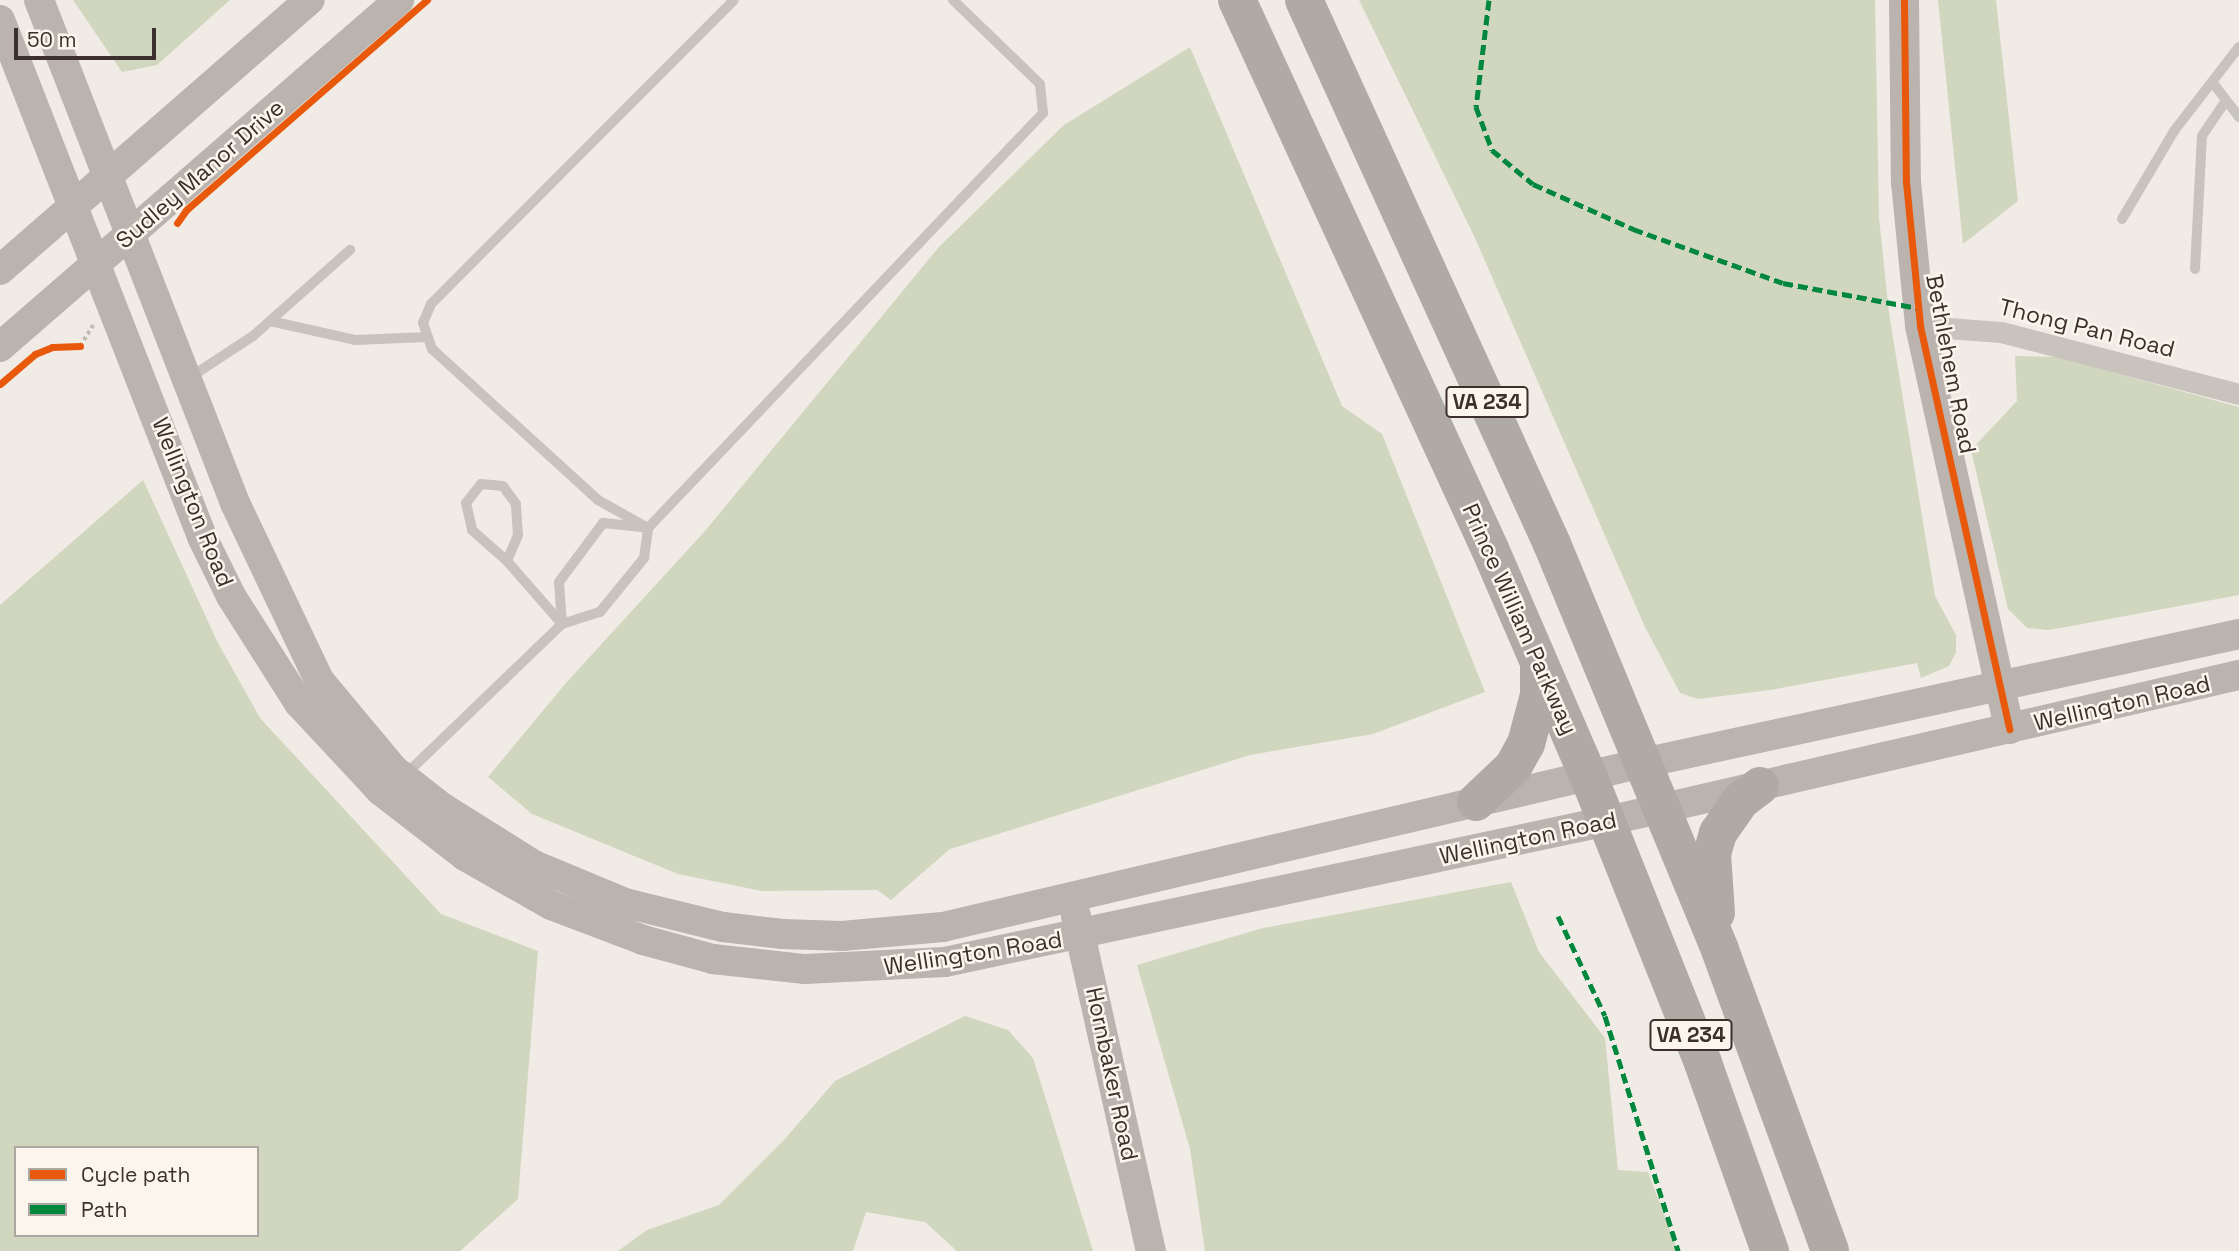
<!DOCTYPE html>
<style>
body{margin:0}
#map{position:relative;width:2239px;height:1251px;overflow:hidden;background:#f0ebe5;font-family:"Space Grotesk",sans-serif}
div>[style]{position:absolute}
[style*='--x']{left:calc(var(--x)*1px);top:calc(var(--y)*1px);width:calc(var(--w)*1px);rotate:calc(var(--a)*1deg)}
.green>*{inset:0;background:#d1d6bf}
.path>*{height:3.5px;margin-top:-1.75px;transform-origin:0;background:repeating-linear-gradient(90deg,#c2bbb6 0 3.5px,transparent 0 7px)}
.lane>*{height:10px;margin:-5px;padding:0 5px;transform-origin:5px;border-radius:5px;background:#c9c3be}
.street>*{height:21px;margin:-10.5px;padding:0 10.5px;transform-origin:10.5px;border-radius:10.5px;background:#c9c3be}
.secondary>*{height:30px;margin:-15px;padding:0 15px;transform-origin:15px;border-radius:15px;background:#bab3ae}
.highway>*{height:38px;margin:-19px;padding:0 19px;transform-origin:19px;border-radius:19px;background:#afaaa4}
.quiet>*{height:5px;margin-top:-2.5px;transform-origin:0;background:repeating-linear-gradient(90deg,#00873e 0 10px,transparent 0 15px)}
.cycleway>*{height:7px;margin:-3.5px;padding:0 3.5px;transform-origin:3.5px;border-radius:3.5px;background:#e8590c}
span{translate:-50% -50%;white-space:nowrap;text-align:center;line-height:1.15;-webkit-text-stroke:5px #fbf5ee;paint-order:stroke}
.shield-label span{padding:2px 5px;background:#fbf5ee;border:2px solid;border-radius:5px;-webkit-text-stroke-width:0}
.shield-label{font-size:21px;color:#3b302b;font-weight:700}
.street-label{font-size:23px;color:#3b302b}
.legend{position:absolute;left:14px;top:1146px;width:245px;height:91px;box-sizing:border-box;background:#fbf5ee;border:2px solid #aea6a0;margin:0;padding:9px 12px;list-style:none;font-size:21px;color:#3b302b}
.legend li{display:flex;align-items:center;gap:14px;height:35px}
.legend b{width:35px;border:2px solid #aea6a0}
.scale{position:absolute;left:14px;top:28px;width:142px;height:32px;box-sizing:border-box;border:4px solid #3b302b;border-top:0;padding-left:9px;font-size:21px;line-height:24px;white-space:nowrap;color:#3b302b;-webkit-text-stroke:5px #fbf5ee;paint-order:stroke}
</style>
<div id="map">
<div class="green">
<i style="clip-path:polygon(73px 0,230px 0,157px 65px,122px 72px)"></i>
<i style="clip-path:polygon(1359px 0,1875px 0,1879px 218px,1889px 313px,1935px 596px,1956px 635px,1956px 652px,1949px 666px,1921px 678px,1917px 663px,1770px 690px,1698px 699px,1680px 693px,1645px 627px,1475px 238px)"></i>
<i style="clip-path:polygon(1938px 0,1996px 0,2018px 201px,1963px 244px)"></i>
<i style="clip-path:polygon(1190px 47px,1342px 406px,1382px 434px,1485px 692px,1373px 734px,1250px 755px,950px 849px,891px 900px,877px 890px,762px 891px,678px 874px,532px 814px,488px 777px,565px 684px,705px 531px,939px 247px,1064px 125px)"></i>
<i style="clip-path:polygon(2015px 356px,2057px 357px,2239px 407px,2239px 595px,2049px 630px,2027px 628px,2008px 609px,1971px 450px,2017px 401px)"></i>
<i style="clip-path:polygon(evenodd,143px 480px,217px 641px,260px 718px,441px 914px,538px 951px,518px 1199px,460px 1251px,0 1251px,0 605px,143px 480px,16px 1148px,257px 1148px,257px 1235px,16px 1235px,16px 1148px)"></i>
<i style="clip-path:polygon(1511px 882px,1539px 952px,1605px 1038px,1618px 1170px,1648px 1172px,1678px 1251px,1205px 1251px,1190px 1149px,1137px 965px,1263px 928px)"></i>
<i style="clip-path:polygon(965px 1016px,1008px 1030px,1033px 1058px,1093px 1251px,957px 1251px,925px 1222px,866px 1212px,853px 1251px,618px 1251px,647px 1230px,719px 1205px,784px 1140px,835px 1081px)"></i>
</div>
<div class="path">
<i style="--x:80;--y:346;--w:26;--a:-58"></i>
</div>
<div class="lane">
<i style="--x:2213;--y:83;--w:43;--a:52.6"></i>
<i style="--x:2122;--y:219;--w:102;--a:-59.4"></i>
<i style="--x:2174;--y:131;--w:106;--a:-52.3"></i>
<i style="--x:2195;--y:269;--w:133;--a:-87"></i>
<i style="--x:2202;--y:136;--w:40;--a:-56"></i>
<i style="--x:270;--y:321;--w:87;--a:12.6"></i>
<i style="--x:355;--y:340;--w:72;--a:-2.4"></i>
<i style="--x:189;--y:378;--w:77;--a:-33.3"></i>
<i style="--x:253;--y:336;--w:130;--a:-41.6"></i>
<i style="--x:648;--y:528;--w:57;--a:-150.8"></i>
<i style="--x:598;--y:500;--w:224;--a:-137.7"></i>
<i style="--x:432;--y:349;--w:28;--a:-109"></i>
<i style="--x:423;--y:323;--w:21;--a:-67"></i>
<i style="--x:431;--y:304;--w:429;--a:-45.1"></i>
<i style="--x:507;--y:561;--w:28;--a:-67"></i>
<i style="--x:518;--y:535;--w:31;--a:-94"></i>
<i style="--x:516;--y:504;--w:22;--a:-126"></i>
<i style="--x:503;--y:486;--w:22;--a:-175"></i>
<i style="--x:481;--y:484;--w:24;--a:128"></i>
<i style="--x:466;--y:503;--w:28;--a:77"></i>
<i style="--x:472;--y:530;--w:47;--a:41.5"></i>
<i style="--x:507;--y:561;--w:84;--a:48.9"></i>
<i style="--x:562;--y:624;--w:42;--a:-94.1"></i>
<i style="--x:559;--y:582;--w:74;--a:-53.3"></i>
<i style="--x:603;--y:523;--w:39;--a:6"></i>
<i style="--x:405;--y:775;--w:218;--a:-43.9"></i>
<i style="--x:562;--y:624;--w:40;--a:-18"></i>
<i style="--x:600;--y:612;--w:70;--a:-50.8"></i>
<i style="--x:644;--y:558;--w:30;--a:-82"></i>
<i style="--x:648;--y:528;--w:573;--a:-46.41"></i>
<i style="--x:1043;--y:113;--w:29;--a:-96"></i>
<i style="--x:1040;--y:84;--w:121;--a:-136"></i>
</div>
<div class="street">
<i style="--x:1920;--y:326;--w:81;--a:4.2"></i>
<i style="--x:2001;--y:332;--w:246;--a:14.6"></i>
</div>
<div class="secondary">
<i style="--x:39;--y:0;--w:540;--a:68.71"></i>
<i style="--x:235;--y:503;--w:196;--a:64.6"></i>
<i style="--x:319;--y:680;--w:117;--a:50.2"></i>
<i style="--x:394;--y:770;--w:62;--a:37.8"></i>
<i style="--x:443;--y:808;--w:107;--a:32.1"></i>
<i style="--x:534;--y:865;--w:99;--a:22.7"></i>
<i style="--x:625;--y:903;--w:101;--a:13.8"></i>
<i style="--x:723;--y:927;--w:60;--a:6.7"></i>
<i style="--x:783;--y:934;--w:59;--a:1.9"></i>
<i style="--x:842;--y:936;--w:101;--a:-5.1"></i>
<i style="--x:943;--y:927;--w:719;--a:-13.19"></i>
<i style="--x:1643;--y:763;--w:610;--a:-12.21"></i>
<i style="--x:1904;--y:0;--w:182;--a:89.4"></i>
<i style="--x:1906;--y:182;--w:145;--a:84.4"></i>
<i style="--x:1920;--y:326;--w:413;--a:77.5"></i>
<i style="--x:0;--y:20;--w:557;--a:68.64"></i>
<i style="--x:203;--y:539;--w:64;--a:63.8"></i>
<i style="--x:231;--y:596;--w:127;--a:57.6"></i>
<i style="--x:299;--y:703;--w:120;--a:47"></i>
<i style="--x:381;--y:791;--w:106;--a:37.7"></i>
<i style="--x:465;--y:856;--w:99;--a:29.7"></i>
<i style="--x:551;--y:905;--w:98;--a:20.8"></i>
<i style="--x:643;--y:940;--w:73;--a:15.2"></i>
<i style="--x:713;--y:959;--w:93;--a:6.2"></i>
<i style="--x:805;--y:969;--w:140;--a:-2.9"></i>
<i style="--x:945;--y:962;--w:677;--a:-12.02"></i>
<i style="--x:1607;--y:821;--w:649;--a:-13.01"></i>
<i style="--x:0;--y:270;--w:411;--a:-41.1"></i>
<i style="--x:0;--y:347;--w:529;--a:-41.01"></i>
<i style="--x:1076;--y:916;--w:343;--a:77.4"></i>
</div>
<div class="highway">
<i style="--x:1237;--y:0;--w:604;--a:65.26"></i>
<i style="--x:1490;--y:549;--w:246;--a:66.6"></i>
<i style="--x:1588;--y:775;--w:310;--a:68.2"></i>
<i style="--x:1703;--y:1063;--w:200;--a:70.4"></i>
<i style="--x:1304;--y:0;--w:598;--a:65.49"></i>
<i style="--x:1552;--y:544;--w:439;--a:67.5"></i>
<i style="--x:1720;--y:950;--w:320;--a:69.9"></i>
<i style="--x:1476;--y:802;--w:51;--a:-43.4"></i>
<i style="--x:1513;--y:767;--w:26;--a:-61"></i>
<i style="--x:1526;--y:744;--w:51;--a:-75.1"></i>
<i style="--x:1539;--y:695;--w:27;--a:-90"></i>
<i style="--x:1716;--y:913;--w:59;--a:-93.9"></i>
<i style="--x:1712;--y:854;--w:22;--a:-74"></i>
<i style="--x:1718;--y:833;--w:39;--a:-55"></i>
<i style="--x:1740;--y:801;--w:25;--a:-37"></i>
</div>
<div class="quiet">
<i style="--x:1489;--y:0;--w:108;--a:96.9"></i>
<i style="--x:1476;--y:107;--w:46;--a:69.6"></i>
<i style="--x:1492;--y:150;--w:53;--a:39.7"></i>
<i style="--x:1533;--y:184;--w:110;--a:24.2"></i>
<i style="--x:1633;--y:229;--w:159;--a:19.8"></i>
<i style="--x:1783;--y:283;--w:137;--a:10.5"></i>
<i style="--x:1558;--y:916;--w:110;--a:64.8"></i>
<i style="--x:1605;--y:1016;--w:246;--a:72.7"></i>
</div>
<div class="cycleway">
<i style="--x:1904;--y:0;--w:182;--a:89.4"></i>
<i style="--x:1906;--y:182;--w:145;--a:84.4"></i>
<i style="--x:1920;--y:326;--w:413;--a:77.5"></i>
<i style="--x:177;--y:223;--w:16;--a:-55"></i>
<i style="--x:186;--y:210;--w:320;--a:-41.1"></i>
<i style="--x:0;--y:384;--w:46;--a:-40.6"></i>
<i style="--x:35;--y:354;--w:18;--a:-22"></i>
<i style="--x:52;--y:347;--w:28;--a:-2"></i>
</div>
<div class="shield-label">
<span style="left:1487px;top:402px">VA 234</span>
<span style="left:1691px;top:1035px">VA 234</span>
</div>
<div class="street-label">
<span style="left:200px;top:174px;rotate:-41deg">Sudley Manor Drive</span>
<span style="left:2087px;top:328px;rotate:14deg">Thong Pan Road</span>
<span style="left:1951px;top:364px;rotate:79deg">Bethlehem Road</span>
<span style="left:193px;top:502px;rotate:68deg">Wellington Road</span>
<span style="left:1520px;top:619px;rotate:66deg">Prince William Parkway</span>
<span style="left:2122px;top:703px;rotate:-13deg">Wellington Road</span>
<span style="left:1528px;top:838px;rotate:-12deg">Wellington Road</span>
<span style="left:973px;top:953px;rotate:-9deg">Wellington Road</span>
<span style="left:1112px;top:1074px;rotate:78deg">Hornbaker Road</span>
</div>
<ul class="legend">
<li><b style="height:9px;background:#e8590c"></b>Cycle path</li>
<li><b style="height:9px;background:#00873e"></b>Path</li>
</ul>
<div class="scale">50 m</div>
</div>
